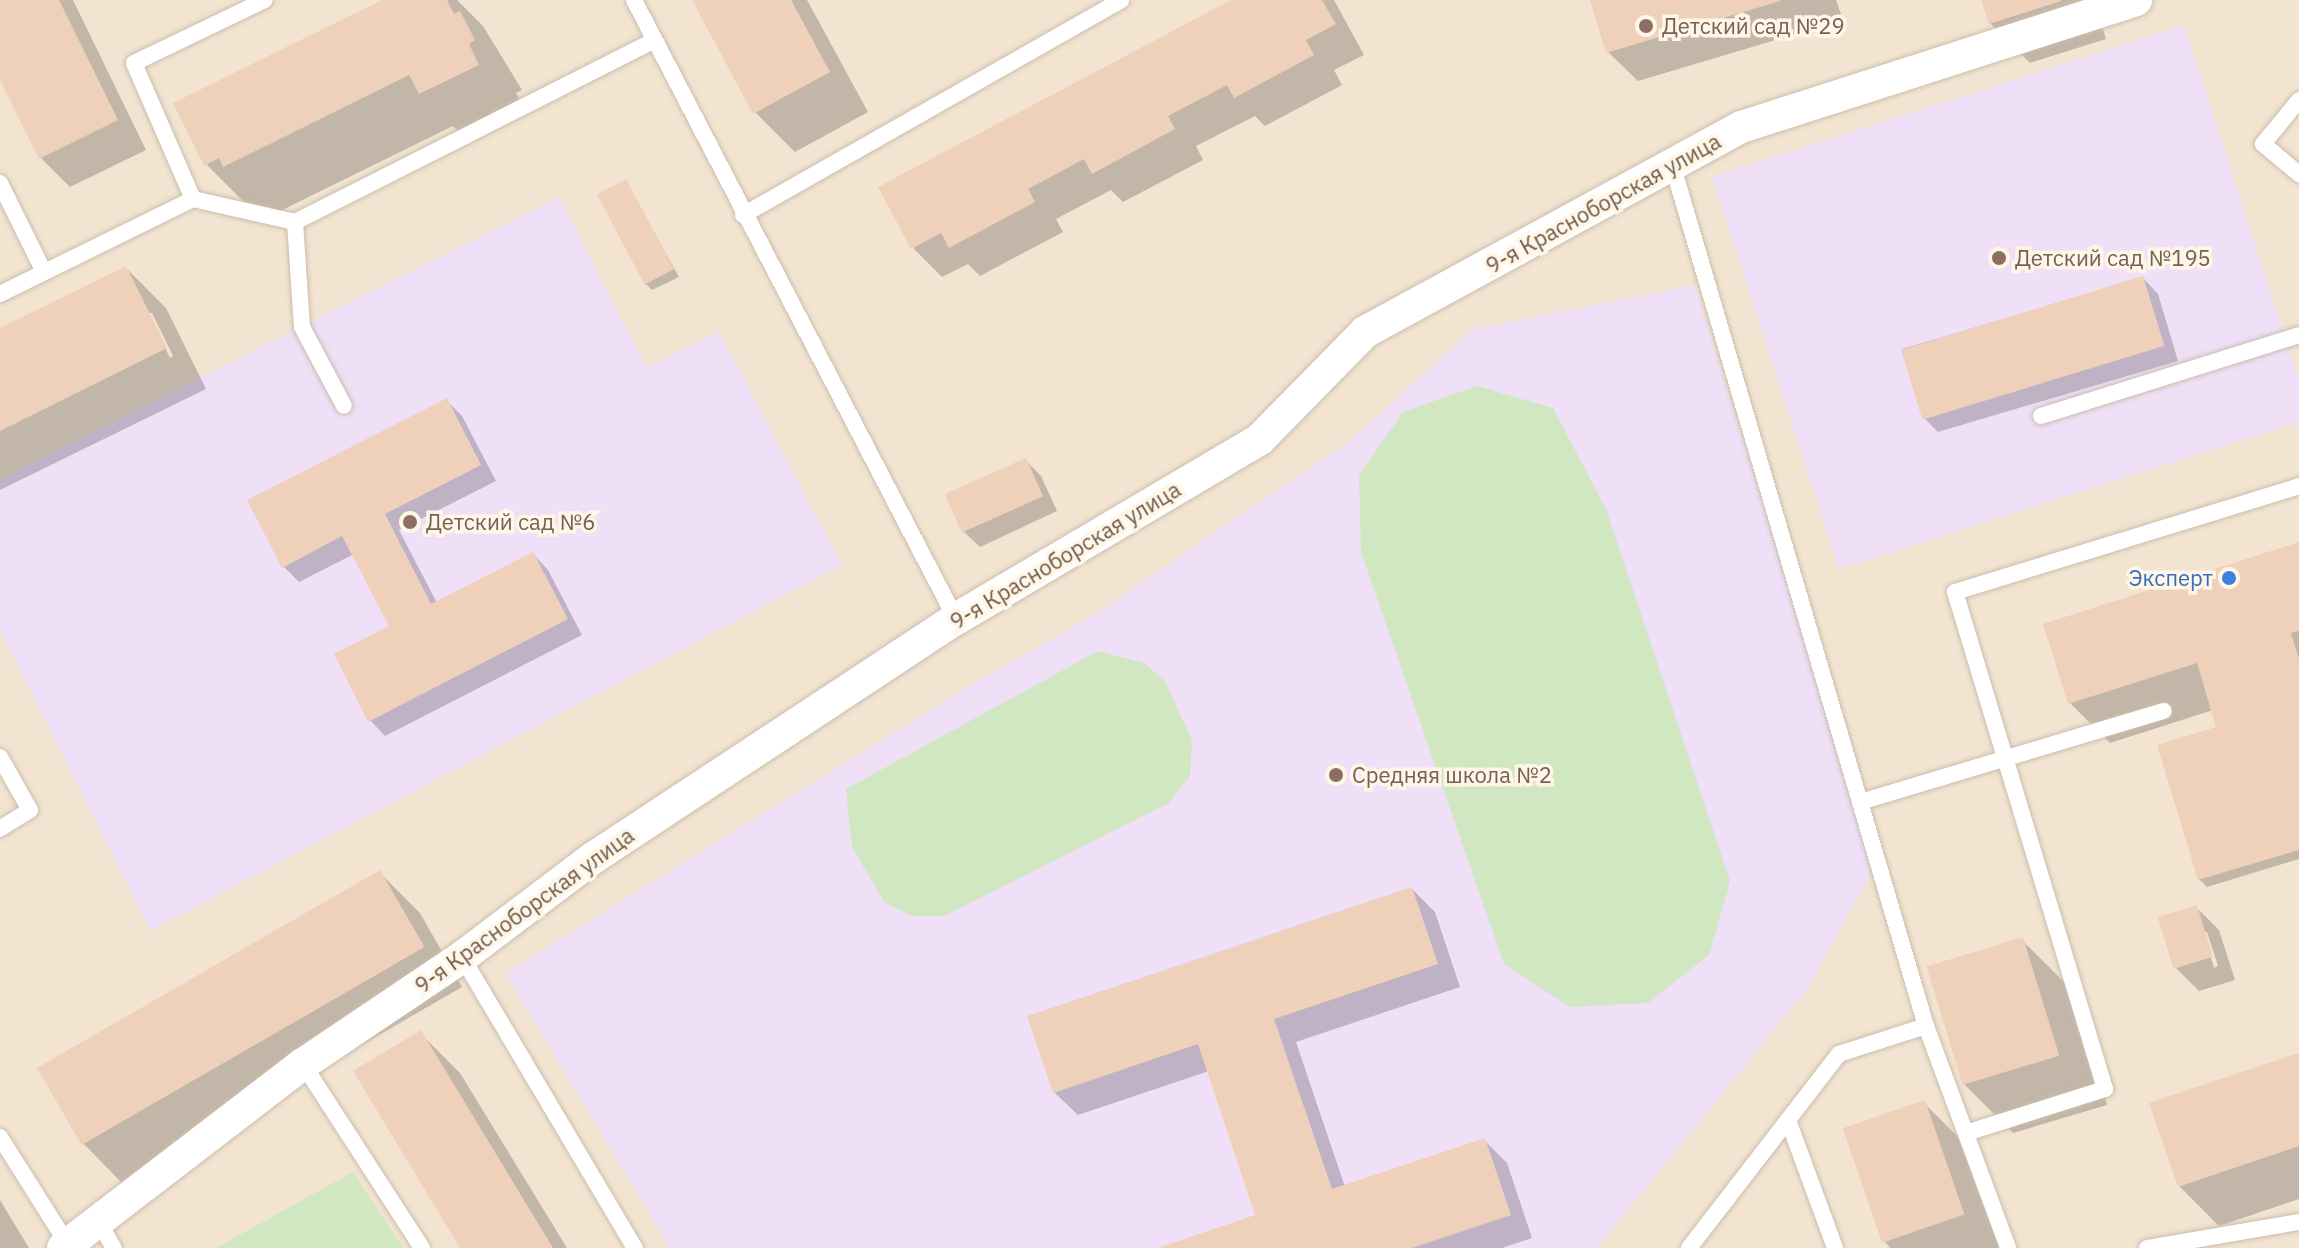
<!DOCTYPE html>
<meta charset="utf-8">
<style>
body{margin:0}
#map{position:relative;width:2299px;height:1248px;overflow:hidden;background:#fbf2e2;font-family:"IBM Plex Sans",sans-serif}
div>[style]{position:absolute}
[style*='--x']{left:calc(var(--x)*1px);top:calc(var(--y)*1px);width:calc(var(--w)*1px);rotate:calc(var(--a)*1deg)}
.residential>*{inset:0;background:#f2e4d1;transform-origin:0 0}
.education>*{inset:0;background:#efdff7}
.green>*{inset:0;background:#d0e7c1}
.shadow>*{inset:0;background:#0003}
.building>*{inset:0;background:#efd1bb;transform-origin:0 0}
.roads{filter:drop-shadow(0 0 2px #cdbcac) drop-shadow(0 0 2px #cdbcac)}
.service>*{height:16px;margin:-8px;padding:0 8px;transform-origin:8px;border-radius:8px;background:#fff}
.minor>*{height:32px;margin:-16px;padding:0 16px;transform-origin:16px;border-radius:16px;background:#fff}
.dots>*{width:22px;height:22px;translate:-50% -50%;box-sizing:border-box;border:4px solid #fef6e7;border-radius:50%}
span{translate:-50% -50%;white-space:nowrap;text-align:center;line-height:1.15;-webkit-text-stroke:7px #fef6e7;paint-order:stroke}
.education-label{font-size:22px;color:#785e54}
.left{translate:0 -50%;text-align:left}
.street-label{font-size:22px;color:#71594a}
.shop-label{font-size:22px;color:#366cbe}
.right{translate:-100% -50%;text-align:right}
</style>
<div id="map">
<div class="residential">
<i style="left:0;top:0;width:2299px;height:1248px"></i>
</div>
<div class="education">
<i style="clip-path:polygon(2184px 25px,2299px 381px,2299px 422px,1839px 569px,1712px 177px)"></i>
<i style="clip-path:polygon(559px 197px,646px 367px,719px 332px,842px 565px,150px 931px,0 630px,0 479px)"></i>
<i style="clip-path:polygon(1695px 285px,1875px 866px,1808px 988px,1597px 1248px,670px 1248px,505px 973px,971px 685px,1094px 615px,1351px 440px,1473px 329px)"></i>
</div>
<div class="green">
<i style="clip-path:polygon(1477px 386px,1553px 408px,1606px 509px,1730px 881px,1709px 955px,1648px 1003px,1570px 1007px,1504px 964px,1361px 552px,1359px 475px,1403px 412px)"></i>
<i style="clip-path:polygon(1098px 651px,1144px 663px,1165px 681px,1192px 740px,1190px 776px,1169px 803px,944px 916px,912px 916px,884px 902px,852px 847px,846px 789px)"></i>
<i style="clip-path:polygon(353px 1172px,403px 1248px,216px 1248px)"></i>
</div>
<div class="shadow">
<i style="clip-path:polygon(0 0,73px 0,146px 150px,70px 187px,40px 157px,0 75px)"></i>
<i style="clip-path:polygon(387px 0,457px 0,483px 26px,522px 90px,516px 93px,527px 114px,469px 142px,453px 126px,274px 214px,267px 207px,255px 213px,206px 164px)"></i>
<i style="clip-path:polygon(694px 0,807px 0,868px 112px,795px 152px,755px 112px)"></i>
<i style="clip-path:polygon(1235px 0,1334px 0,1364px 55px,1334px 70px,1342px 85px,1265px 126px,1255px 116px,1196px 146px,1203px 160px,1123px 202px,1111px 190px,1056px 219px,1063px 232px,980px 276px,968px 264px,942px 277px,913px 248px)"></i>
<i style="clip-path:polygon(1593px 0,1836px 0,1843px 20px,1638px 81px,1608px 52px)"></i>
<i style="clip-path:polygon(1983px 0,2093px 0,2106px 39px,2030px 63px,1990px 23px)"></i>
<i style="clip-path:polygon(626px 182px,679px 277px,652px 290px,645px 283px)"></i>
<i style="clip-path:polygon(evenodd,126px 268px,166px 308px,206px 389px,0 490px,0 331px,126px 268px,148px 313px,152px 313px,173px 356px,170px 358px,148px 313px)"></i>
<i style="clip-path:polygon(2143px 278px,2158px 294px,2178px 361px,1938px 432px,1922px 416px,1902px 349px)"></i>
<i style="clip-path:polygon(446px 400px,462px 416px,496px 481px,399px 530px,437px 603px,533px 554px,548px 570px,582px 635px,385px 736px,370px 720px,391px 626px,354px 554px,299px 582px,283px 566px)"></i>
<i style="clip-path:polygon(1026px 461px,1041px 476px,1057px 511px,980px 547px,964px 532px)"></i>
<i style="clip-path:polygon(2299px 544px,2299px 859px,2207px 887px,2199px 879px,2219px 728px,2213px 710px,2110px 743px,2070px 703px)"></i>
<i style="clip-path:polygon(380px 873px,420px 913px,462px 987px,122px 1183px,83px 1143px)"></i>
<i style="clip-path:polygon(1412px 889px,1435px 912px,1460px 987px,1296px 1042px,1345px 1187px,1484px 1140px,1507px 1163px,1532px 1238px,1502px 1248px,1162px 1248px,1258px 1216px,1209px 1071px,1078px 1115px,1054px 1092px)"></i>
<i style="clip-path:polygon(evenodd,2196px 907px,2219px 930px,2235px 980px,2199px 991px,2176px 968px,2196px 907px,2203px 932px,2207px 932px,2218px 966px,2214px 968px,2203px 932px)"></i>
<i style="clip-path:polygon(2022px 940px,2071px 989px,2107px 1105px,2013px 1133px,1964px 1084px)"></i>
<i style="clip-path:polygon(420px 1033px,460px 1073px,567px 1248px,462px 1248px)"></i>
<i style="clip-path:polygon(2299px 1055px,2299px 1199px,2219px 1226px,2179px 1186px)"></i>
<i style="clip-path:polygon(1924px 1103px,1973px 1152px,2006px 1248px,1890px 1248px,1885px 1242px)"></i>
<i style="clip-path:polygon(0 1200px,29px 1248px,0 1248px)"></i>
</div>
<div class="building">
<i style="clip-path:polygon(0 0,59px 0,118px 120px,39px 159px,0 80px)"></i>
<i style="clip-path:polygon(382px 0,447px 0,454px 14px,460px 11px,475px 40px,469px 44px,479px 65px,419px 94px,409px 75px,223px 167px,219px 158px,204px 166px,173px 103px)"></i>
<i style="clip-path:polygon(692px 0,791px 0,830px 72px,753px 114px)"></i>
<i style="clip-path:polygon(1231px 0,1322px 0,1336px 24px,1306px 40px,1314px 55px,1234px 98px,1227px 85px,1168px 116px,1175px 129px,1092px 174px,1084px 159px,1028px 189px,1035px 202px,949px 248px,941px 233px,911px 249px,878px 187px)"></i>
<i style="clip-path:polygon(1590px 0,1780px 0,1780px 1px,1606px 53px)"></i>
<i style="clip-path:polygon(1981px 0,2061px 0,2061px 1px,1989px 24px)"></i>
<i style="left:626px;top:179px;width:102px;height:33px;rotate:62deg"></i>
<i style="clip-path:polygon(126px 266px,167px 348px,0 431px,0 328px)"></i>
<i style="left:2143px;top:276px;width:73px;height:253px;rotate:73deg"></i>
<i style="clip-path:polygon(447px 398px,481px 465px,385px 514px,431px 604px,533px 552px,568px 619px,368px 722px,334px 654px,389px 626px,342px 536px,282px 568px,247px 500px)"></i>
<i style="left:1026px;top:458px;width:42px;height:89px;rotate:66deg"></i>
<i style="clip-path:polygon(2299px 542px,2299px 631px,2291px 633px,2299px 659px,2299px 850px,2198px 880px,2157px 745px,2216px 727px,2197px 663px,2068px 704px,2043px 624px)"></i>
<i style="left:380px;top:870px;width:89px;height:396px;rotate:60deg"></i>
<i style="clip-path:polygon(1412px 887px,1438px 964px,1274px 1019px,1332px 1189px,1485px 1138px,1511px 1215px,1412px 1248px,1158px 1248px,1255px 1215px,1198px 1044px,1053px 1093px,1027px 1016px)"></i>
<i style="left:2197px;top:905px;width:54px;height:41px;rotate:73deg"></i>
<i style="left:2023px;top:937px;width:124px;height:101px;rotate:73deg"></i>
<i style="clip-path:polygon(421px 1030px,553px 1248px,460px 1248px,353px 1071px)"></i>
<i style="clip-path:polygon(2299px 1053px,2299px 1146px,2178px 1187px,2149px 1103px)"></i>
<i style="left:1925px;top:1100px;width:121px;height:87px;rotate:71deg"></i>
</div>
<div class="roads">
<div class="service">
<i style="--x:634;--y:0;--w:698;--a:62.52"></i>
<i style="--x:2299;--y:100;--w:57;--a:129.3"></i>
<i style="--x:2263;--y:144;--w:47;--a:39.8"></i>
<i style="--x:1673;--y:167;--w:895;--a:73.59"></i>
<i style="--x:0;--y:183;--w:99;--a:63.7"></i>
<i style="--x:193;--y:199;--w:148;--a:-113.5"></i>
<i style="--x:134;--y:63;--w:145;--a:-25.7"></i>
<i style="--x:743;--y:215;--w:435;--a:-29.6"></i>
<i style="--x:295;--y:222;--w:105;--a:86.2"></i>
<i style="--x:302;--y:327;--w:89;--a:62"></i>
<i style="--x:0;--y:294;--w:215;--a:-26.2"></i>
<i style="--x:193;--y:199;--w:105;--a:12.7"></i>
<i style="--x:295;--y:222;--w:403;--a:-26.8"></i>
<i style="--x:2041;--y:416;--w:270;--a:-17.4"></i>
<i style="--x:0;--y:757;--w:61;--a:60.5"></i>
<i style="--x:30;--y:810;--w:36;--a:148"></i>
<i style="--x:1860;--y:802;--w:317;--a:-16.7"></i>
<i style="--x:462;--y:957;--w:339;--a:59.3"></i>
<i style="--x:303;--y:1064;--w:219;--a:57.1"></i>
<i style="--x:1788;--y:1120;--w:136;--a:69.8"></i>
<i style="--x:1966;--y:1133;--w:146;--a:-17.6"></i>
<i style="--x:2105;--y:1089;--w:519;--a:-106.79"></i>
<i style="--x:1955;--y:592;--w:360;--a:-17.1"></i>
<i style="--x:0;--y:1137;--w:128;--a:57.8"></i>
<i style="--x:97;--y:1219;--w:34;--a:60"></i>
<i style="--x:1689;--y:1248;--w:245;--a:-52.3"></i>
<i style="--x:1839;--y:1054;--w:91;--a:-17.8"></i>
<i style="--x:1926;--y:1026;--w:237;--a:69.7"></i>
<i style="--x:2147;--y:1248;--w:154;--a:-9.7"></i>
</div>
<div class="minor">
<i style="--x:63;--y:1248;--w:302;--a:-37.5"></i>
<i style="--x:303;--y:1064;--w:192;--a:-33.9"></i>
<i style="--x:462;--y:957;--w:164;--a:-37.1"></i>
<i style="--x:593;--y:858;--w:435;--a:-33.4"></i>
<i style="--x:956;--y:619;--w:353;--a:-30.6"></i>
<i style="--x:1260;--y:439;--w:150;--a:-45.5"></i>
<i style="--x:1365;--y:332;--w:428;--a:-28.6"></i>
<i style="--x:1741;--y:127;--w:415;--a:-17.8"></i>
</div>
</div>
<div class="dots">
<i style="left:1646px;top:26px;background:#8d6e63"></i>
<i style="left:1999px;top:258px;background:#8d6e63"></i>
<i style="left:410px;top:522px;background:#8d6e63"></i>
<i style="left:2229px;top:578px;background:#3f7fe0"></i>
<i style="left:1336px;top:775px;background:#8d6e63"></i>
</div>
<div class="education-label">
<span class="left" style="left:1662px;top:26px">Детский сад №29</span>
<span class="left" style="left:2015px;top:258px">Детский сад №195</span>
<span class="left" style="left:426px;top:522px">Детский сад №6</span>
<span class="left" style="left:1352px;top:775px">Средняя школа №2</span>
</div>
<div class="street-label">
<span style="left:1603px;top:203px;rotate:-29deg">9-я Красноборская улица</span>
<span style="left:1065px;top:555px;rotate:-31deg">9-я Красноборская улица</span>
<span style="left:524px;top:910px;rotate:-36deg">9-я Красноборская улица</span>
</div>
<div class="shop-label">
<span class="right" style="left:2213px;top:578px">Эксперт</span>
</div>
</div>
